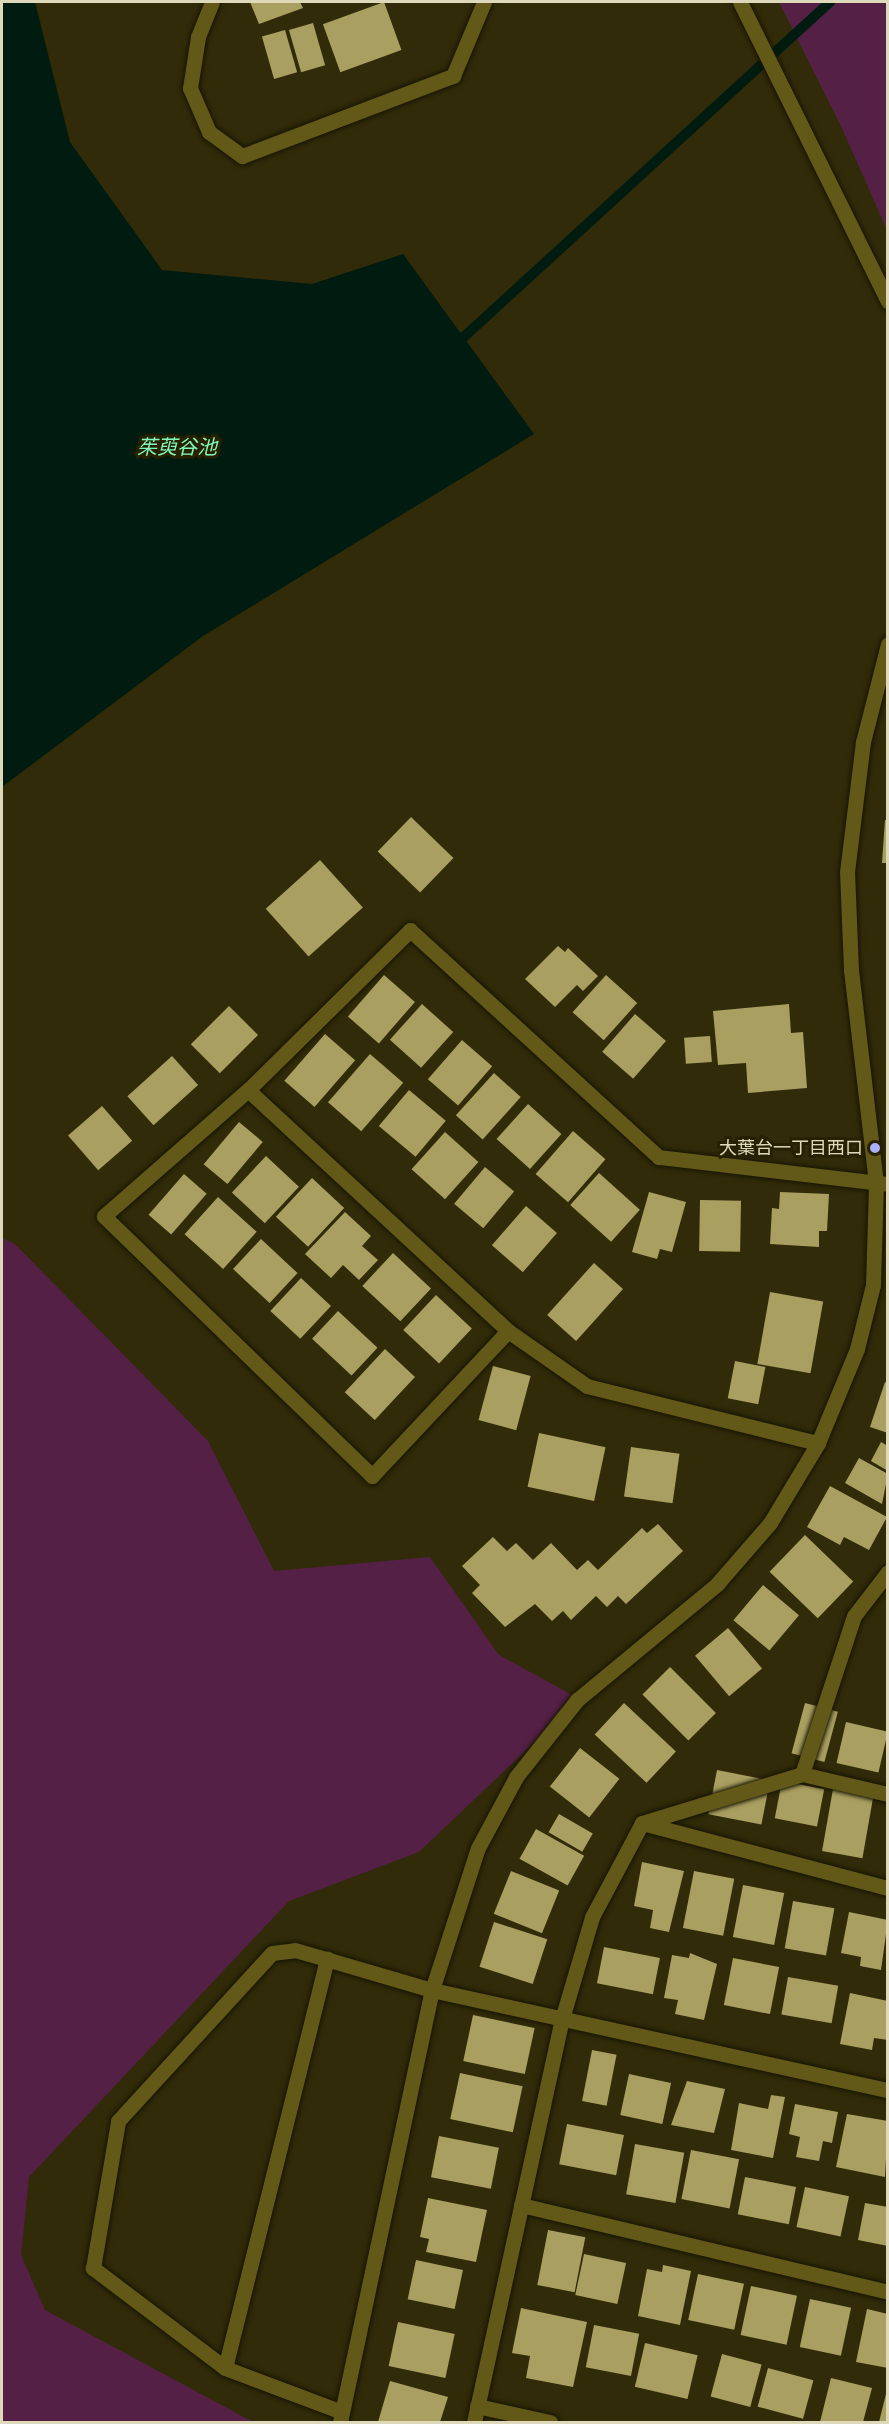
<!DOCTYPE html>
<meta charset="utf-8">
<style>
body{margin:0}
#map{position:relative;width:889px;height:2424px;overflow:hidden;background:#312b09;font-family:Raleway,"Noto Sans JP",sans-serif}
div>[style]{position:absolute}
[style*='--x']{left:calc(var(--x)*1px);top:calc(var(--y)*1px);width:calc(var(--w)*1px);rotate:calc(var(--a)*1deg)}
.green>*{inset:0;background:#542045}
.water>*{inset:0;background:#001b0f}
.stream>*{height:10px;margin:-5px;padding:0 5px;transform-origin:5px;border-radius:5px;background:#001b0f}
.building>*{inset:0;background:#a99f60;transform-origin:0 0}
.roads{filter:drop-shadow(0 0 2px #171402) drop-shadow(0 0 2px #171402)}
.street>*{height:15px;margin:-7.5px;padding:0 7.5px;transform-origin:7.5px;border-radius:7.5px;background:#625817}
.secondary>*{height:15px;margin:-7.5px;padding:0 7.5px;transform-origin:7.5px;border-radius:7.5px;background:#625817}
.dots>*{width:16px;height:16px;translate:-50% -50%;box-sizing:border-box;border:3px solid #272101;border-radius:50%}
span{translate:-50% -50%;white-space:nowrap;text-align:center;line-height:1.15;-webkit-text-stroke:6px #272101;paint-order:stroke}
.poi-label{font-size:18px;color:#ded9ba}
.right{translate:-100% -50%;text-align:right}
.water-label{font-size:20px;color:#7ffabe;font-style:italic}
.frame{position:absolute;inset:0;border:3px solid #ded9ba;pointer-events:none}
</style>
<div id="map">
<div class="green">
<i style="clip-path:polygon(779px 2px,887px 2px,887px 230px,840px 124px)"></i>
<i style="clip-path:polygon(2px 1238px,15px 1244px,208px 1441px,274px 1571px,430px 1557px,499px 1655px,580px 1699px,419px 1852px,289px 1901px,29px 2177px,21px 2255px,45px 2310px,253px 2422px,2px 2422px)"></i>
</div>
<div class="water">
<i style="clip-path:polygon(2px 2px,35px 2px,70px 142px,162px 270px,312px 284px,403px 254px,534px 434px,203px 636px,2px 787px)"></i>
</div>
<div class="stream">
<i style="--x:454;--y:346;--w:510;--a:-42.46"></i>
</div>
<div class="building">
<i style="clip-path:polygon(250px 2px,300px 2px,303px 8px,259px 24px)"></i>
<i style="left:384px;top:2px;width:51px;height:65px;rotate:70deg"></i>
<i style="left:313px;top:23px;width:44px;height:25px;rotate:74deg"></i>
<i style="left:285px;top:30px;width:44px;height:24px;rotate:74deg"></i>
<i style="left:411px;top:817px;width:59px;height:48px;rotate:44deg"></i>
<i style="clip-path:polygon(885px 820px,888px 820px,888px 863px,882px 863px)"></i>
<i style="left:320px;top:860px;width:64px;height:73px;rotate:48deg"></i>
<i style="clip-path:polygon(558px 946px,565px 952px,568px 948px,598px 976px,583px 991px,577px 985px,555px 1007px,525px 979px)"></i>
<i style="left:384px;top:975px;width:41px;height:55px;rotate:41deg"></i>
<i style="left:606px;top:975px;width:42px;height:50px;rotate:42deg"></i>
<i style="left:422px;top:1004px;width:42px;height:48px;rotate:42deg"></i>
<i style="clip-path:polygon(789px 1004px,791px 1033px,803px 1032px,807px 1088px,748px 1093px,746px 1063px,718px 1065px,713px 1011px)"></i>
<i style="left:229px;top:1006px;width:41px;height:54px;rotate:45deg"></i>
<i style="left:635px;top:1014px;width:41px;height:50px;rotate:41deg"></i>
<i style="left:325px;top:1034px;width:40px;height:62px;rotate:41deg"></i>
<i style="left:710px;top:1036px;width:26px;height:26px;rotate:86deg"></i>
<i style="left:462px;top:1040px;width:40px;height:52px;rotate:41deg"></i>
<i style="left:370px;top:1054px;width:44px;height:64px;rotate:41deg"></i>
<i style="left:172px;top:1056px;width:39px;height:60px;rotate:48deg"></i>
<i style="left:494px;top:1073px;width:36px;height:57px;rotate:42deg"></i>
<i style="left:409px;top:1090px;width:48px;height:47px;rotate:40deg"></i>
<i style="left:528px;top:1104px;width:45px;height:47px;rotate:42deg"></i>
<i style="left:102px;top:1106px;width:46px;height:45px;rotate:49deg"></i>
<i style="left:239px;top:1122px;width:31px;height:55px;rotate:40deg"></i>
<i style="left:573px;top:1131px;width:43px;height:57px;rotate:41deg"></i>
<i style="left:445px;top:1132px;width:45px;height:50px;rotate:42deg"></i>
<i style="left:266px;top:1156px;width:45px;height:50px;rotate:43deg"></i>
<i style="left:485px;top:1167px;width:38px;height:48px;rotate:40deg"></i>
<i style="left:599px;top:1173px;width:55px;height:43px;rotate:42deg"></i>
<i style="left:184px;top:1174px;width:30px;height:54px;rotate:41deg"></i>
<i style="left:312px;top:1178px;width:44px;height:53px;rotate:43deg"></i>
<i style="clip-path:polygon(649px 1192px,686px 1202px,672px 1252px,660px 1249px,657px 1259px,632px 1252px)"></i>
<i style="clip-path:polygon(780px 1192px,829px 1194px,827px 1231px,819px 1231px,819px 1247px,770px 1244px,772px 1208px,779px 1209px)"></i>
<i style="left:218px;top:1197px;width:52px;height:50px;rotate:42deg"></i>
<i style="left:700px;top:1200px;width:41px;height:51px;rotate:1deg"></i>
<i style="left:526px;top:1206px;width:41px;height:52px;rotate:41deg"></i>
<i style="clip-path:polygon(345px 1212px,371px 1236px,362px 1246px,378px 1260px,359px 1280px,343px 1265px,331px 1278px,305px 1254px)"></i>
<i style="left:261px;top:1239px;width:50px;height:41px;rotate:43deg"></i>
<i style="left:393px;top:1253px;width:52px;height:45px;rotate:43deg"></i>
<i style="left:594px;top:1263px;width:39px;height:70px;rotate:42deg"></i>
<i style="left:301px;top:1278px;width:41px;height:45px;rotate:43deg"></i>
<i style="left:770px;top:1292px;width:54px;height:73px;rotate:10deg"></i>
<i style="left:436px;top:1295px;width:49px;height:48px;rotate:43deg"></i>
<i style="left:338px;top:1311px;width:54px;height:38px;rotate:43deg"></i>
<i style="left:385px;top:1349px;width:41px;height:59px;rotate:43deg"></i>
<i style="left:735px;top:1361px;width:31px;height:38px;rotate:11deg"></i>
<i style="left:493px;top:1366px;width:39px;height:56px;rotate:15deg"></i>
<i style="clip-path:polygon(885px 1382px,888px 1383px,888px 1433px,870px 1427px)"></i>
<i style="left:539px;top:1433px;width:68px;height:55px;rotate:12deg"></i>
<i style="clip-path:polygon(881px 1442px,888px 1446px,888px 1471px,871px 1461px)"></i>
<i style="left:631px;top:1447px;width:49px;height:50px;rotate:8deg"></i>
<i style="clip-path:polygon(859px 1458px,888px 1474px,882px 1504px,845px 1483px)"></i>
<i style="clip-path:polygon(830px 1486px,887px 1517px,869px 1550px,844px 1537px,840px 1545px,807px 1527px)"></i>
<i style="clip-path:polygon(658px 1524px,683px 1551px,626px 1604px,618px 1596px,607px 1607px,596px 1596px,571px 1620px,563px 1611px,552px 1621px,535px 1604px,505px 1627px,472px 1593px,480px 1585px,462px 1566px,493px 1537px,507px 1551px,516px 1543px,533px 1560px,551px 1543px,577px 1570px,588px 1560px,598px 1570px,642px 1528px,647px 1533px)"></i>
<i style="left:805px;top:1535px;width:67px;height:51px;rotate:44deg"></i>
<i style="left:763px;top:1585px;width:47px;height:46px;rotate:40deg"></i>
<i style="left:728px;top:1628px;width:53px;height:43px;rotate:50deg"></i>
<i style="left:670px;top:1667px;width:65px;height:39px;rotate:45deg"></i>
<i style="left:624px;top:1703px;width:71px;height:43px;rotate:43deg"></i>
<i style="left:805px;top:1703px;width:34px;height:52px;rotate:15deg"></i>
<i style="left:846px;top:1722px;width:43px;height:42px;rotate:13deg"></i>
<i style="left:580px;top:1748px;width:50px;height:49px;rotate:38deg"></i>
<i style="left:717px;top:1770px;width:54px;height:45px;rotate:11deg"></i>
<i style="left:782px;top:1781px;width:43px;height:38px;rotate:11deg"></i>
<i style="left:833px;top:1789px;width:41px;height:63px;rotate:10deg"></i>
<i style="left:559px;top:1814px;width:39px;height:21px;rotate:30deg"></i>
<i style="left:536px;top:1829px;width:55px;height:34px;rotate:29deg"></i>
<i style="clip-path:polygon(642px 1862px,684px 1871px,669px 1932px,650px 1928px,653px 1910px,634px 1906px)"></i>
<i style="left:511px;top:1871px;width:52px;height:46px;rotate:22deg"></i>
<i style="left:694px;top:1871px;width:41px;height:58px;rotate:11deg"></i>
<i style="left:743px;top:1885px;width:42px;height:53px;rotate:11deg"></i>
<i style="left:793px;top:1901px;width:42px;height:48px;rotate:10deg"></i>
<i style="clip-path:polygon(849px 1912px,888px 1920px,881px 1970px,860px 1966px,861px 1957px,841px 1953px)"></i>
<i style="left:494px;top:1922px;width:56px;height:47px;rotate:18deg"></i>
<i style="left:604px;top:1947px;width:57px;height:37px;rotate:11deg"></i>
<i style="clip-path:polygon(690px 1953px,717px 1964px,704px 2020px,675px 2014px,678px 2000px,664px 1998px,672px 1955px,689px 1958px)"></i>
<i style="left:733px;top:1958px;width:47px;height:48px;rotate:11deg"></i>
<i style="left:788px;top:1977px;width:51px;height:38px;rotate:10deg"></i>
<i style="clip-path:polygon(850px 1993px,888px 2001px,888px 2040px,874px 2038px,872px 2050px,840px 2044px)"></i>
<i style="left:473px;top:2015px;width:63px;height:47px;rotate:12deg"></i>
<i style="left:592px;top:2050px;width:25px;height:52px;rotate:11deg"></i>
<i style="left:460px;top:2073px;width:64px;height:47px;rotate:12deg"></i>
<i style="left:629px;top:2074px;width:43px;height:42px;rotate:12deg"></i>
<i style="clip-path:polygon(687px 2081px,725px 2089px,714px 2133px,671px 2125px)"></i>
<i style="clip-path:polygon(771px 2095px,785px 2097px,773px 2158px,731px 2150px,739px 2103px,768px 2109px)"></i>
<i style="clip-path:polygon(795px 2104px,838px 2112px,832px 2143px,823px 2141px,819px 2161px,796px 2157px,800px 2137px,789px 2134px)"></i>
<i style="clip-path:polygon(847px 2114px,888px 2121px,885px 2177px,836px 2167px)"></i>
<i style="left:567px;top:2124px;width:58px;height:41px;rotate:11deg"></i>
<i style="left:439px;top:2136px;width:61px;height:42px;rotate:11deg"></i>
<i style="left:635px;top:2144px;width:50px;height:51px;rotate:10deg"></i>
<i style="left:691px;top:2150px;width:49px;height:50px;rotate:11deg"></i>
<i style="left:745px;top:2177px;width:52px;height:38px;rotate:11deg"></i>
<i style="left:805px;top:2187px;width:45px;height:41px;rotate:12deg"></i>
<i style="clip-path:polygon(428px 2198px,487px 2210px,476px 2262px,426px 2252px,429px 2239px,420px 2237px)"></i>
<i style="clip-path:polygon(865px 2203px,888px 2207px,888px 2246px,858px 2240px)"></i>
<i style="left:548px;top:2230px;width:38px;height:56px;rotate:11deg"></i>
<i style="left:584px;top:2254px;width:43px;height:42px;rotate:12deg"></i>
<i style="left:416px;top:2260px;width:48px;height:40px;rotate:12deg"></i>
<i style="clip-path:polygon(663px 2265px,691px 2271px,680px 2325px,638px 2316px,647px 2269px,662px 2272px)"></i>
<i style="left:698px;top:2274px;width:47px;height:47px;rotate:12deg"></i>
<i style="left:751px;top:2286px;width:47px;height:50px;rotate:12deg"></i>
<i style="left:810px;top:2299px;width:42px;height:49px;rotate:12deg"></i>
<i style="clip-path:polygon(521px 2308px,587px 2322px,573px 2387px,526px 2378px,530px 2356px,512px 2353px)"></i>
<i style="clip-path:polygon(867px 2309px,888px 2314px,888px 2368px,856px 2362px)"></i>
<i style="left:398px;top:2322px;width:58px;height:45px;rotate:12deg"></i>
<i style="left:594px;top:2325px;width:46px;height:43px;rotate:11deg"></i>
<i style="left:645px;top:2343px;width:54px;height:45px;rotate:13deg"></i>
<i style="left:722px;top:2354px;width:41px;height:44px;rotate:15deg"></i>
<i style="left:768px;top:2368px;width:47px;height:40px;rotate:15deg"></i>
<i style="clip-path:polygon(831px 2378px,872px 2388px,863px 2422px,820px 2422px)"></i>
<i style="clip-path:polygon(390px 2381px,448px 2397px,440px 2422px,378px 2422px)"></i>
<i style="clip-path:polygon(887px 2390px,888px 2422px,879px 2422px)"></i>
</div>
<div class="roads">
<div class="street">
<i style="--x:212;--y:2;--w:38;--a:112"></i>
<i style="--x:198;--y:37;--w:52;--a:98.9"></i>
<i style="--x:190;--y:88;--w:48;--a:66.6"></i>
<i style="--x:209;--y:132;--w:41;--a:36"></i>
<i style="--x:242;--y:156;--w:226;--a:-20.8"></i>
<i style="--x:453;--y:76;--w:80;--a:-67.3"></i>
<i style="--x:248;--y:1090;--w:355;--a:42.8"></i>
<i style="--x:508;--y:1331;--w:96;--a:34.8"></i>
<i style="--x:587;--y:1386;--w:238;--a:13.9"></i>
<i style="--x:508;--y:1331;--w:199;--a:133.2"></i>
<i style="--x:372;--y:1476;--w:373;--a:-135.9"></i>
<i style="--x:104;--y:1216;--w:191;--a:-41.2"></i>
<i style="--x:248;--y:1090;--w:228;--a:-44.6"></i>
<i style="--x:410;--y:930;--w:337;--a:42.4"></i>
<i style="--x:659;--y:1157;--w:231;--a:6.7"></i>
<i style="--x:802;--y:1774;--w:88;--a:13.1"></i>
<i style="--x:642;--y:1823;--w:254;--a:14.8"></i>
<i style="--x:521;--y:2205;--w:377;--a:13.3"></i>
<i style="--x:225;--y:2368;--w:422;--a:-76"></i>
<i style="--x:477;--y:2406;--w:75;--a:12.4"></i>
<i style="--x:342;--y:2412;--w:125;--a:-159.4"></i>
<i style="--x:225;--y:2368;--w:166;--a:-142.9"></i>
<i style="--x:93;--y:2268;--w:149;--a:-80.3"></i>
<i style="--x:118;--y:2121;--w:228;--a:-47.5"></i>
<i style="--x:272;--y:1953;--w:23;--a:-7"></i>
<i style="--x:295;--y:1950;--w:143;--a:16.3"></i>
<i style="--x:432;--y:1990;--w:467;--a:12.4"></i>
<i style="--x:474;--y:2422;--w:412;--a:-77.7"></i>
<i style="--x:562;--y:2019;--w:106;--a:-73.6"></i>
<i style="--x:592;--y:1917;--w:106;--a:-62"></i>
<i style="--x:642;--y:1823;--w:167;--a:-17"></i>
<i style="--x:802;--y:1774;--w:166;--a:-71.8"></i>
<i style="--x:854;--y:1616;--w:56;--a:-52.3"></i>
</div>
<div class="secondary">
<i style="--x:740;--y:2;--w:334;--a:63.7"></i>
<i style="--x:340;--y:2422;--w:442;--a:-78"></i>
<i style="--x:432;--y:1990;--w:149;--a:-72.1"></i>
<i style="--x:478;--y:1848;--w:81;--a:-61.8"></i>
<i style="--x:516;--y:1777;--w:98;--a:-51.6"></i>
<i style="--x:577;--y:1700;--w:182;--a:-39.6"></i>
<i style="--x:717;--y:1584;--w:81;--a:-49"></i>
<i style="--x:770;--y:1523;--w:93;--a:-59"></i>
<i style="--x:818;--y:1443;--w:102;--a:-67.5"></i>
<i style="--x:857;--y:1349;--w:66;--a:-76"></i>
<i style="--x:873;--y:1285;--w:102;--a:-88.3"></i>
<i style="--x:876;--y:1183;--w:214;--a:-96.7"></i>
<i style="--x:851;--y:970;--w:98;--a:-92.3"></i>
<i style="--x:847;--y:872;--w:131;--a:-83"></i>
<i style="--x:863;--y:742;--w:101;--a:-75.7"></i>
</div>
</div>
<div class="dots">
<i style="left:875px;top:1148px;background:#aab0fb"></i>
</div>
<div class="poi-label">
<span class="right" style="left:863px;top:1148px">大葉台一丁目西口</span>
</div>
<div class="water-label">
<span style="left:177px;top:447px">茱萸谷池</span>
</div>
<div class="frame"></div>
</div>
